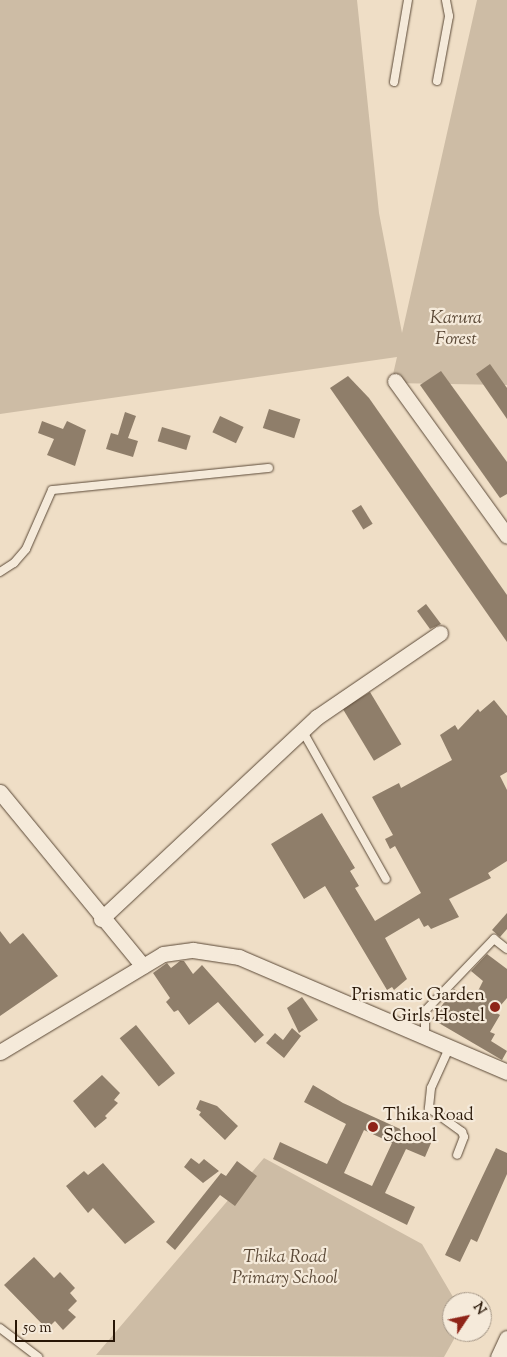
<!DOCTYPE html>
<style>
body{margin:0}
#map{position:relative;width:507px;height:1357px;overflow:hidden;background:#efdec6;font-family:"Sorts Mill Goudy",serif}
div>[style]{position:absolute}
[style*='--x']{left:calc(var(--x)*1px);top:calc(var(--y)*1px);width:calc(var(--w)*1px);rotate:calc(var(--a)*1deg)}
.green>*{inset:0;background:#cdbca5}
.building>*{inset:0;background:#8f7e6a;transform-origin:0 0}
.roads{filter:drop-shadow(0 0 1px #5a4836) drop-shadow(0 0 1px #5a4836)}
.lane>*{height:8px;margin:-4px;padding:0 4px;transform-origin:4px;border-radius:4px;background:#f5eada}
.street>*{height:15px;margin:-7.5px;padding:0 7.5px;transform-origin:7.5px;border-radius:7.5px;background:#f5eada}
.dots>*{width:14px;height:14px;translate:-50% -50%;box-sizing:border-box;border:2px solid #f5eada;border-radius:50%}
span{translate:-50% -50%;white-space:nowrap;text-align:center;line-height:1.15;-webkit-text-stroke:4.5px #f5eada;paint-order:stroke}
.park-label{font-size:18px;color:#5a4836;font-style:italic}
.poi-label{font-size:18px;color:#281606}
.right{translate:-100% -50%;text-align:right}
.left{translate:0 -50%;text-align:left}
.north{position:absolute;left:442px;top:1292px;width:50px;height:50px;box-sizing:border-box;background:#f5eada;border:1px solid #a39585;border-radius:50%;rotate:56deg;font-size:14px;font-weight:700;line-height:20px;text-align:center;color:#281606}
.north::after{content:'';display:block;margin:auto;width:18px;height:22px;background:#8f2418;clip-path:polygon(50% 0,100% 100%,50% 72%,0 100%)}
.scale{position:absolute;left:15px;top:1320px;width:100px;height:22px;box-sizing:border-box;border:2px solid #281606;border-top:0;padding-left:6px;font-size:15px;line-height:18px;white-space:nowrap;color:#281606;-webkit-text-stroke:4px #f5eada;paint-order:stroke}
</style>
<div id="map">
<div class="green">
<i style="clip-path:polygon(0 0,357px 0,379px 213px,402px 333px,477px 0,507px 0,507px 385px,391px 383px,397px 357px,0 414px)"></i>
<i style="clip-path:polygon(264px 1158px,422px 1244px,456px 1302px,452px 1302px,452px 1332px,458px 1332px,444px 1357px,96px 1355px)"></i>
</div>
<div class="building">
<i style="clip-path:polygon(490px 364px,507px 388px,507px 419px,476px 374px)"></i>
<i style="clip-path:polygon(441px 371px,507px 462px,507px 494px,500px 498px,420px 385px)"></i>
<i style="clip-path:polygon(348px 376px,369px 398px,507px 595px,507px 642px,330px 388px)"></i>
<i style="left:269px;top:409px;width:33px;height:20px;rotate:18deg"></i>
<i style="clip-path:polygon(125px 412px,136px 416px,128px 438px,138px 441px,133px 457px,106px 449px,111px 433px,118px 435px)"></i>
<i style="left:220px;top:416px;width:26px;height:18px;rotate:25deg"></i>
<i style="clip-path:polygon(42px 421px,63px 429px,67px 421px,86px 430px,75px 466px,47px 455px,54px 439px,38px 433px)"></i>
<i style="left:162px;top:427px;width:30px;height:15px;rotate:17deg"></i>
<i style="left:361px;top:505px;width:22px;height:11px;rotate:58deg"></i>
<i style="clip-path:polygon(426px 604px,441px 624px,430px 629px,417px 611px)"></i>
<i style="left:370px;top:692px;width:61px;height:32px;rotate:59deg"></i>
<i style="clip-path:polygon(494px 700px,507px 716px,507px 772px,500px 776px,507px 790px,507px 861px,488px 873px,491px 878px,449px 899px,459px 917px,431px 929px,428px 925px,424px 927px,419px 918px,385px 938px,407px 979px,394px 990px,392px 987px,387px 990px,325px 886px,304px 899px,271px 844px,322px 813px,355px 868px,350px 871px,359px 886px,355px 888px,375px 921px,421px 893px,395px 846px,390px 849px,385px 839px,393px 835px,372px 797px,399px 783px,401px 788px,452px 760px,440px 735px,455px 725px,458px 730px,478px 709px,480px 712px)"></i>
<i style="clip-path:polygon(507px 913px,507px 929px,500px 937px,492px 930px)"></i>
<i style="clip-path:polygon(0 931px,10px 944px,23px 933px,58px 976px,0 1016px)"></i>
<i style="clip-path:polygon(487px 954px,507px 969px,507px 998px,495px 1012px,500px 1015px,490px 1032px,495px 1034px,491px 1041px,507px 1051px,502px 1060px,432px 1019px,454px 989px,473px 1001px,483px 981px,471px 971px)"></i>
<i style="clip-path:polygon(180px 961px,184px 961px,193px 974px,202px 965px,264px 1035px,255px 1043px,218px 1002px,189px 1025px,178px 1010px,174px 1012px,166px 1002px,170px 998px,153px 973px,167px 963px,171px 968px)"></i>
<i style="clip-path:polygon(302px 997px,318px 1020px,299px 1033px,287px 1008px)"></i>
<i style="left:136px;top:1025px;width:62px;height:21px;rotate:51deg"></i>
<i style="clip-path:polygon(292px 1028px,301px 1036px,284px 1058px,266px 1043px,275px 1033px,283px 1040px)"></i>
<i style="clip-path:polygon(102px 1075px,120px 1093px,114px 1100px,118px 1103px,105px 1116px,107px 1118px,95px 1128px,73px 1101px)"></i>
<i style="clip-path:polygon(evenodd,313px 1085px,343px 1103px,431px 1143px,425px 1157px,406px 1149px,385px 1193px,415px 1207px,407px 1225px,273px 1159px,280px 1142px,327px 1164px,346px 1124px,304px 1102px,313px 1085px,364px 1130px,392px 1143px,372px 1186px,344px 1173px,364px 1130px)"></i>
<i style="clip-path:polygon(200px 1100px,217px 1106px,238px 1126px,225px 1140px,199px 1115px,201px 1112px,196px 1109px)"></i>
<i style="clip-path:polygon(496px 1148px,507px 1153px,507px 1174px,477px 1242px,471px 1239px,460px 1262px,445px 1255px)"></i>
<i style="clip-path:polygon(191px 1158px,199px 1164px,204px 1159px,219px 1171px,203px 1183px,184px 1167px)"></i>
<i style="clip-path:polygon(237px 1161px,257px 1176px,235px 1206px,220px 1195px,175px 1250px,166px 1242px,221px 1173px,226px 1176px)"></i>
<i style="clip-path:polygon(103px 1163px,155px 1222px,125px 1244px,93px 1208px,88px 1213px,66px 1186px,84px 1171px,88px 1175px)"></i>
<i style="clip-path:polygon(34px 1257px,54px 1278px,60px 1272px,75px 1288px,70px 1293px,77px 1301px,68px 1310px,76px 1317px,63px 1330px,55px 1321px,47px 1329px,4px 1285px)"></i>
</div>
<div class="roads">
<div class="lane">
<i style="--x:437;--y:81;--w:66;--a:-79.5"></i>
<i style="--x:449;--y:16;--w:16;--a:-101"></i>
<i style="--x:394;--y:82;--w:83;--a:-80.3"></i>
<i style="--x:0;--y:572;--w:17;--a:-33"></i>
<i style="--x:14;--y:563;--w:18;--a:-49"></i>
<i style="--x:26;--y:549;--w:64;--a:-66.2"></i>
<i style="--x:52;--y:490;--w:218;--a:-5.8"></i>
<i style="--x:302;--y:730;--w:171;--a:60.6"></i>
<i style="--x:425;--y:1034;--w:23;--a:-90"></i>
<i style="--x:425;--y:1011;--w:100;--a:-46.2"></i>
<i style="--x:494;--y:939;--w:16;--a:38"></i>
<i style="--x:450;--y:1046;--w:46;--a:114.3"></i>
<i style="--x:431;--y:1088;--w:20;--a:96"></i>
<i style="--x:429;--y:1108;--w:41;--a:36"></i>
<i style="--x:462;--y:1132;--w:5;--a:68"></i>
<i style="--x:464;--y:1137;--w:19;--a:111"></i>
<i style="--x:0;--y:1328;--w:48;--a:37.3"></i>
</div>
<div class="street">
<i style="--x:395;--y:381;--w:191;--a:54.1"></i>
<i style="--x:0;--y:792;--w:225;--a:50.6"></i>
<i style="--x:101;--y:919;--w:296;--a:-43.1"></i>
<i style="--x:317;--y:717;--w:149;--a:-34.3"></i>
<i style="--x:0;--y:1052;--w:190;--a:-31"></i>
<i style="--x:163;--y:954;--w:30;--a:-8"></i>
<i style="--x:193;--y:950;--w:47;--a:8.7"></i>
<i style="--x:239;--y:957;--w:292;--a:23.2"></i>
<i style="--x:498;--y:1357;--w:21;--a:-65"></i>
</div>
</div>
<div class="dots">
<i style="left:495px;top:1007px;background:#8f2418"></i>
<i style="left:373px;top:1127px;background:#8f2418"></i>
</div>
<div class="park-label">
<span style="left:456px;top:330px">Karura<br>Forest</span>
<span style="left:285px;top:1269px">Thika Road<br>Primary School</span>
</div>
<div class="poi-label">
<span class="right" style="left:485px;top:1007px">Prismatic Garden<br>Girls Hostel</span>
<span class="left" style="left:383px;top:1127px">Thika Road<br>School</span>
</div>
<div class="north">N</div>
<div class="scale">50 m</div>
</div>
